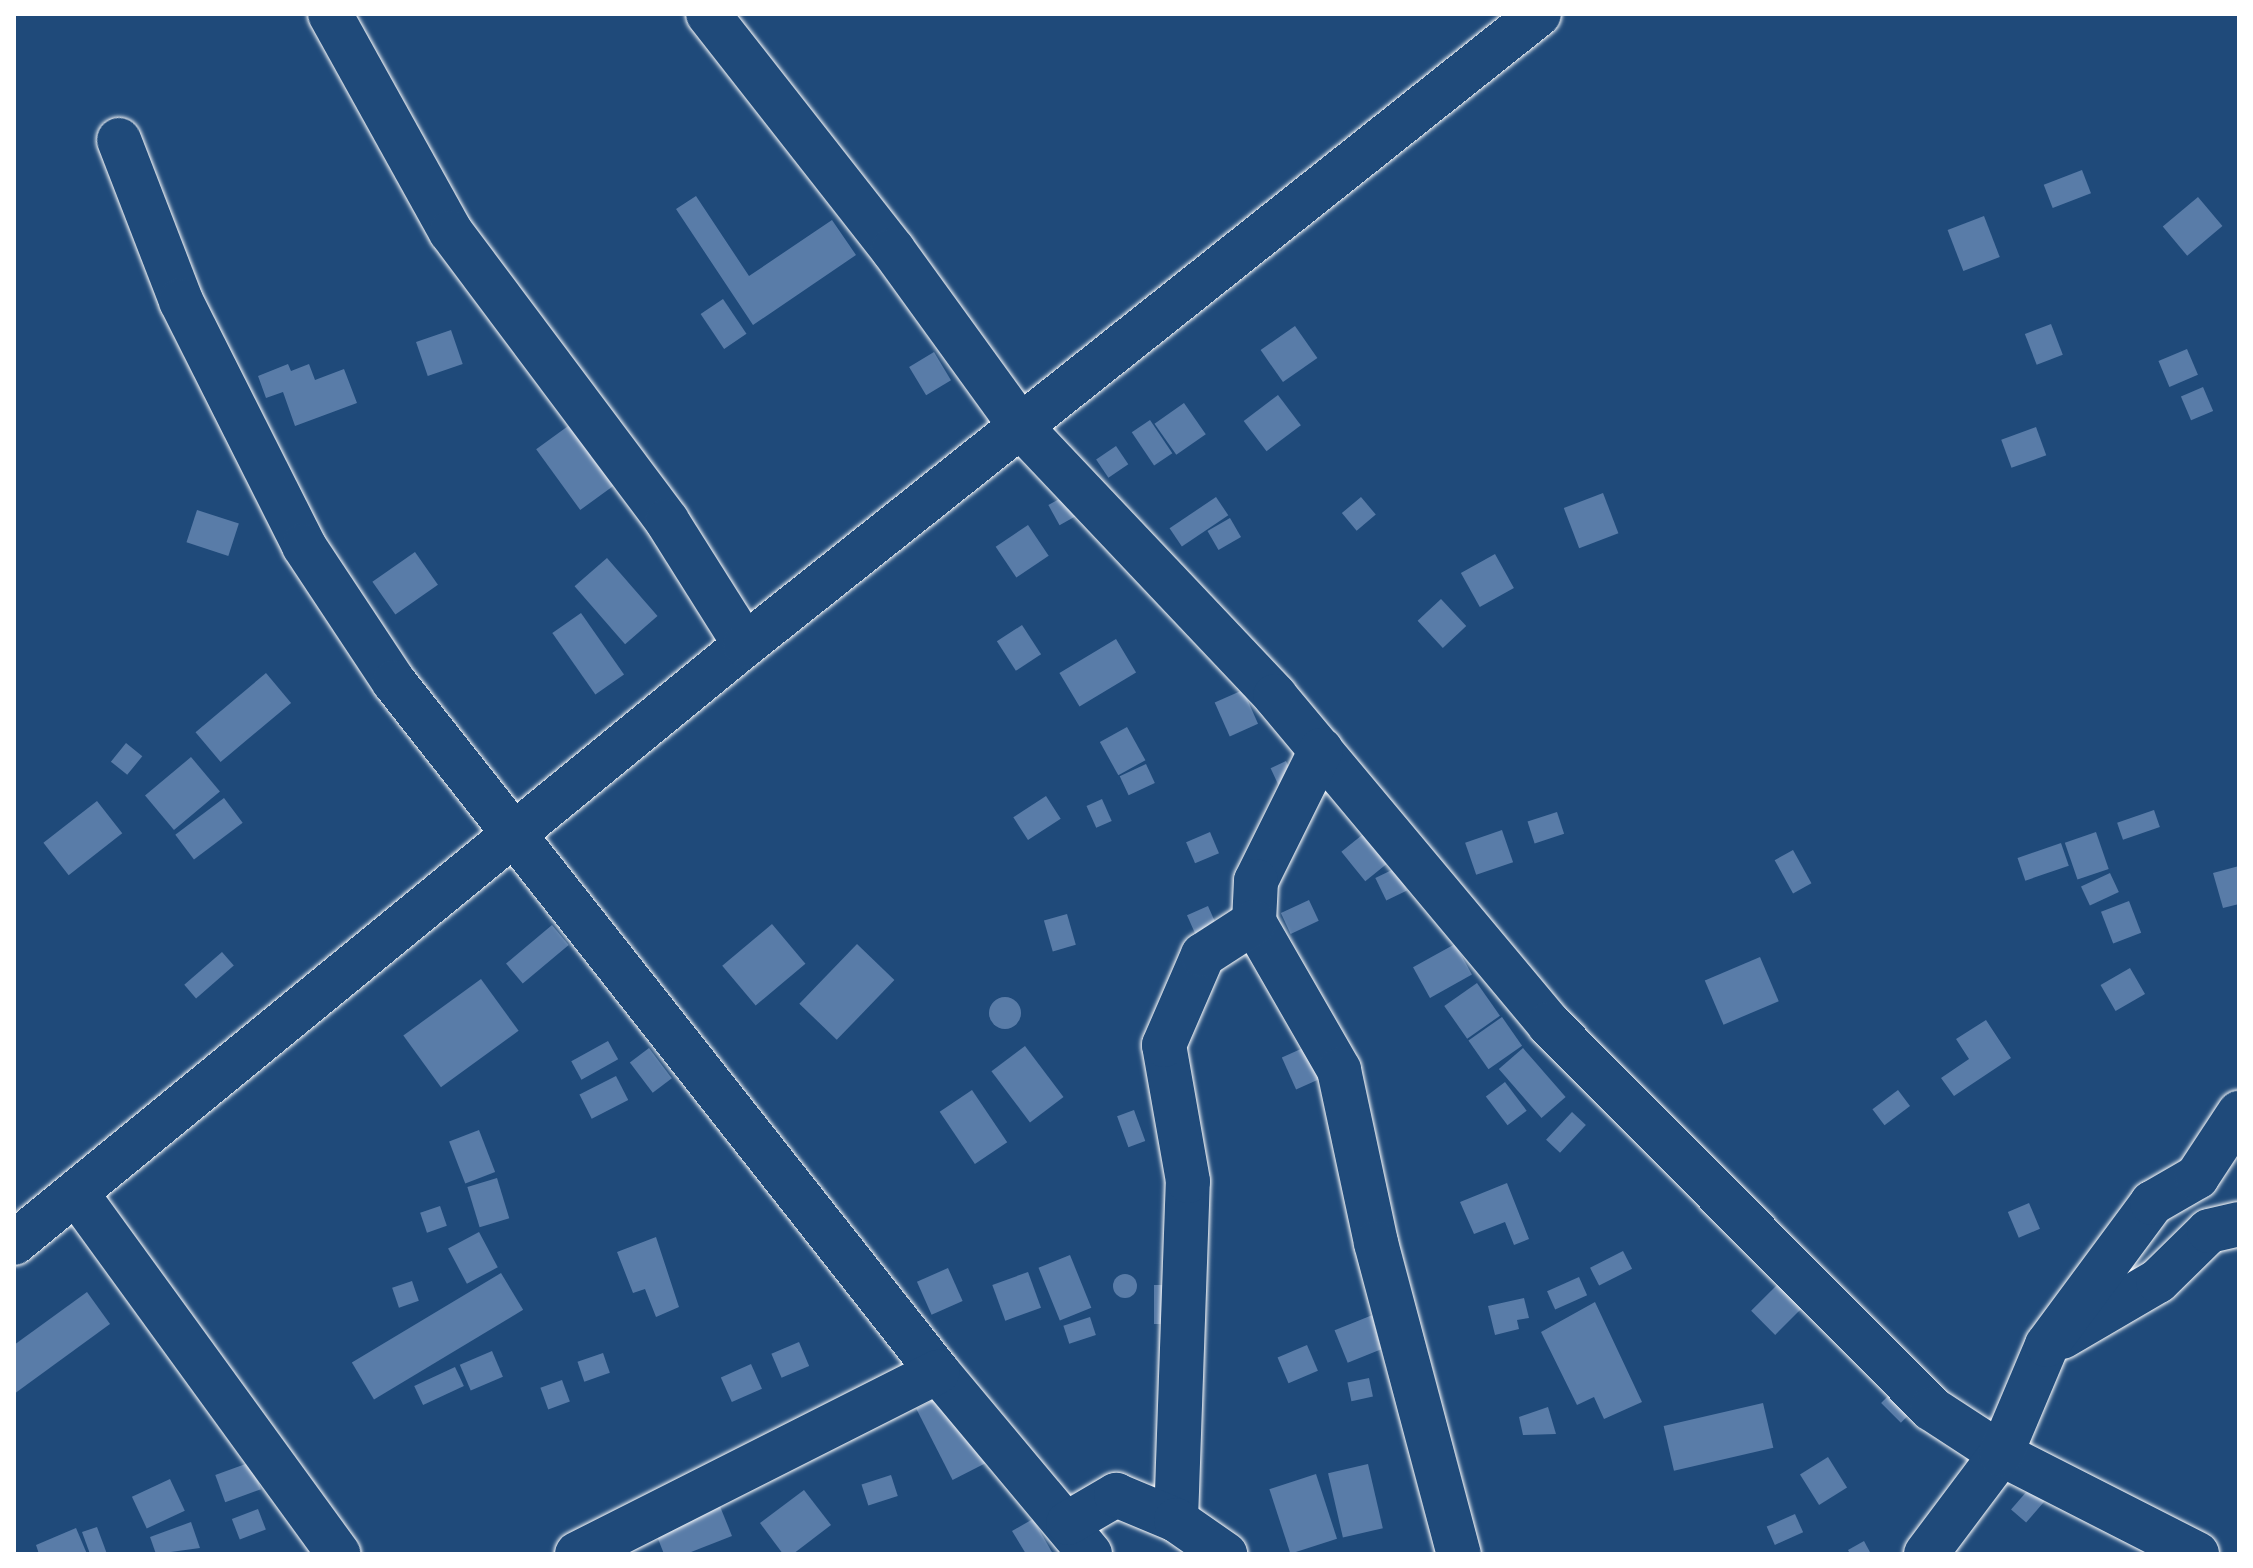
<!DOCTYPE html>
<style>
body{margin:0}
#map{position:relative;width:2253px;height:1568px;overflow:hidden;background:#1f4a7a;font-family:Pangolin,sans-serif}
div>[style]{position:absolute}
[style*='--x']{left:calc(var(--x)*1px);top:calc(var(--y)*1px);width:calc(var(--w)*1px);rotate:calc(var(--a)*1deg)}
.building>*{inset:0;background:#597ca8;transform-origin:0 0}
.round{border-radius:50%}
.roads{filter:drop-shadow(0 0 2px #fff) drop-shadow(0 0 2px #fff)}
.street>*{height:44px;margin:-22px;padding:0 22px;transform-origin:22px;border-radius:22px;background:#1f4a7a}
.primary>*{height:44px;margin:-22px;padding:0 22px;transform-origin:22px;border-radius:22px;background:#1f4a7a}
span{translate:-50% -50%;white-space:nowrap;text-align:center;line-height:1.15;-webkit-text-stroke:6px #1f4a7a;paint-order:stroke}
.frame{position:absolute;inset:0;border:16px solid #fff;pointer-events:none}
</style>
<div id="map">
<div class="building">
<i style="left:2082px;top:170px;width:25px;height:41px;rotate:69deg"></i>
<i style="clip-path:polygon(696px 196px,749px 276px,832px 220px,856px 255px,753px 325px,676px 209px)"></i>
<i style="left:2198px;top:197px;width:38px;height:46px;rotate:50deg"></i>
<i style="left:1984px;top:216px;width:44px;height:39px;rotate:69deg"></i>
<i style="left:723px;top:299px;width:42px;height:27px;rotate:56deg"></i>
<i style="left:2051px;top:324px;width:33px;height:28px;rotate:69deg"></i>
<i style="left:1295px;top:326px;width:39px;height:42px;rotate:55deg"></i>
<i style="left:451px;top:330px;width:36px;height:37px;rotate:71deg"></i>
<i style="left:2187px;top:349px;width:28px;height:31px;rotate:67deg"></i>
<i style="left:934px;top:352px;width:33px;height:29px;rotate:59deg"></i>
<i style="clip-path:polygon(288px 364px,291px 371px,309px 364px,315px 380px,344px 369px,357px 403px,295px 426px,283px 392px,266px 398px,258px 376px)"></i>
<i style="left:2203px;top:387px;width:26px;height:24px;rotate:67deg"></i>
<i style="left:1278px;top:395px;width:38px;height:43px;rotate:53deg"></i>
<i style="left:1184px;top:403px;width:38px;height:36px;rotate:55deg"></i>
<i style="left:1150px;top:420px;width:40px;height:22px;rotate:56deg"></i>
<i style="left:575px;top:421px;width:75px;height:48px;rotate:54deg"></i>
<i style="left:2036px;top:427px;width:30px;height:37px;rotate:70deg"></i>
<i style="left:1116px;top:446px;width:22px;height:24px;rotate:56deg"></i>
<i style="left:1072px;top:492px;width:23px;height:27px;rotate:61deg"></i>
<i style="left:1603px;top:493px;width:43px;height:42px;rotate:69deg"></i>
<i style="left:1216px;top:497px;width:22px;height:56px;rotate:56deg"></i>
<i style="left:1361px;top:497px;width:23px;height:25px;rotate:50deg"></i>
<i style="left:197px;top:510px;width:44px;height:34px;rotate:18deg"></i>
<i style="left:1230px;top:518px;width:22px;height:26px;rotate:60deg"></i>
<i style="left:1028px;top:525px;width:37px;height:39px;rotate:56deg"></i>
<i style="left:415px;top:552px;width:40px;height:52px;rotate:55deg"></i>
<i style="left:1495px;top:554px;width:39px;height:39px;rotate:61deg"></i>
<i style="left:607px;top:558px;width:77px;height:43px;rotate:49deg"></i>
<i style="left:1441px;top:599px;width:37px;height:32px;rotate:47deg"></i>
<i style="left:581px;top:613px;width:75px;height:35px;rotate:55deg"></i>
<i style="left:1022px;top:625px;width:35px;height:30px;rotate:57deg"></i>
<i style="left:1116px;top:639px;width:39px;height:66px;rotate:59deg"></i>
<i style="left:266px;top:673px;width:39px;height:92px;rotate:50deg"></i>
<i style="left:1243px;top:690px;width:37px;height:31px;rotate:66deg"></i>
<i style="left:1127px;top:727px;width:38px;height:31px;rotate:61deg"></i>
<i style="left:126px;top:743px;width:21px;height:24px;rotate:39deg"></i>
<i style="left:191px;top:757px;width:45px;height:60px;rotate:50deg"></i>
<i style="left:1286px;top:761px;width:23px;height:17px;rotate:65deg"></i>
<i style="left:1146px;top:764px;width:21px;height:29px;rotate:65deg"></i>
<i style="left:1046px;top:796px;width:27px;height:39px;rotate:57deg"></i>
<i style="left:224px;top:798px;width:31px;height:61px;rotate:53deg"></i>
<i style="left:1102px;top:799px;width:24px;height:17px;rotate:66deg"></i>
<i style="left:97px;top:801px;width:41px;height:68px;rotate:52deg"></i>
<i style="left:2154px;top:810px;width:18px;height:39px;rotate:71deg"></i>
<i style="left:1557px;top:812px;width:23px;height:31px;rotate:72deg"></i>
<i style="left:1502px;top:830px;width:34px;height:39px;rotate:71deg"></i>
<i style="left:1367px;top:831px;width:38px;height:33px;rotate:51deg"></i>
<i style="left:1210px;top:832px;width:23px;height:26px;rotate:67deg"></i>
<i style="left:2096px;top:832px;width:39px;height:33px;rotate:71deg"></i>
<i style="left:2061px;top:843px;width:24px;height:46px;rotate:71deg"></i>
<i style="left:1793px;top:850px;width:38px;height:21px;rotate:61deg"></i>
<i style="clip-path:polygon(2239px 866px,2239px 904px,2223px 908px,2213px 873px)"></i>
<i style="left:1396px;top:868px;width:25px;height:23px;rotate:64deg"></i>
<i style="left:2110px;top:873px;width:21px;height:32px;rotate:65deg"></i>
<i style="left:1309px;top:900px;width:23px;height:31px;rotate:65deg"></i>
<i style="left:2129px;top:901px;width:34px;height:30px;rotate:69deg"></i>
<i style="left:1208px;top:906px;width:35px;height:23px;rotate:66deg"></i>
<i style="left:1067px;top:914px;width:32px;height:24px;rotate:74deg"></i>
<i style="left:772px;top:924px;width:52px;height:65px;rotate:50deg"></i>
<i style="left:552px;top:925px;width:26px;height:60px;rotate:50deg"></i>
<i style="left:857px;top:944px;width:52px;height:83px;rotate:44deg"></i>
<i style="left:1455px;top:944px;width:35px;height:48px;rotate:61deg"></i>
<i style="left:222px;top:952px;width:18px;height:50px;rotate:49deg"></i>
<i style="left:1760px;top:957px;width:48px;height:60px;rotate:67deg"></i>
<i style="left:2130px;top:968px;width:30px;height:34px;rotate:60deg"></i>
<i style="left:481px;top:979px;width:64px;height:96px;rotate:54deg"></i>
<i style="left:1477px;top:983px;width:40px;height:40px;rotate:55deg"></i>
<i class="round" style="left:989px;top:997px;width:32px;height:32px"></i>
<i style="left:1502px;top:1017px;width:35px;height:41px;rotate:55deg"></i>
<i style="clip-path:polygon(1986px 1020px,2011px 1058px,1954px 1096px,1941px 1078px,1969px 1059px,1956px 1039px)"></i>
<i style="left:608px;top:1041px;width:21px;height:42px;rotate:61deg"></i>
<i style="left:1312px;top:1044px;width:35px;height:33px;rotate:66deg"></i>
<i style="left:1025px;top:1046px;width:64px;height:42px;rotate:53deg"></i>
<i style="left:649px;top:1048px;width:38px;height:24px;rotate:53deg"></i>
<i style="left:1523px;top:1048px;width:65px;height:32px;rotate:49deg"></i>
<i style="left:616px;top:1076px;width:27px;height:41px;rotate:63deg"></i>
<i style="left:1505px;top:1082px;width:36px;height:24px;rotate:53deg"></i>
<i style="left:972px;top:1090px;width:63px;height:39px;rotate:56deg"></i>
<i style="left:1898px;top:1090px;width:20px;height:32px;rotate:53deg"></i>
<i style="left:1134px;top:1110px;width:33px;height:18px;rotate:70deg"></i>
<i style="left:1572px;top:1112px;width:19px;height:38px;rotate:43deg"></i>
<i style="left:479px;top:1130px;width:45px;height:32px;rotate:69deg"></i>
<i style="left:497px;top:1178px;width:42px;height:31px;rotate:73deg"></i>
<i style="clip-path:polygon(1507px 1183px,1529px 1239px,1514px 1245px,1505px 1222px,1474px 1234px,1460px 1202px)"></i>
<i style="left:2029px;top:1203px;width:28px;height:23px;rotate:67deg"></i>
<i style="left:440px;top:1206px;width:21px;height:21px;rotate:71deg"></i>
<i style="left:479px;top:1232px;width:40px;height:35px;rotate:62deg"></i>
<i style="clip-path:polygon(656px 1237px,679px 1307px,656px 1317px,645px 1289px,633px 1293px,617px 1252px)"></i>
<i style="left:1623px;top:1251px;width:20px;height:37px;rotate:63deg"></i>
<i style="left:1070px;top:1255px;width:57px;height:34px;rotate:68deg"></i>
<i style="left:948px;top:1268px;width:36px;height:34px;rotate:66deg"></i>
<i style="left:1028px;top:1272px;width:38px;height:38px;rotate:70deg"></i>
<i style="left:501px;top:1273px;width:43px;height:174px;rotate:59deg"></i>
<i class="round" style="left:1113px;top:1274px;width:24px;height:24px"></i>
<i style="left:1579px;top:1277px;width:20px;height:35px;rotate:66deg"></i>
<i style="left:412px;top:1281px;width:21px;height:21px;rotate:71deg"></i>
<i style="left:1778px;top:1284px;width:34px;height:38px;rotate:45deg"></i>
<i style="left:1172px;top:1285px;width:39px;height:18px;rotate:90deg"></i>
<i style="clip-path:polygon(87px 1292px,110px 1324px,14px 1394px,14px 1345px)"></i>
<i style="clip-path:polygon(1524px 1298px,1529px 1318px,1517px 1320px,1519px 1329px,1495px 1335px,1488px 1306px)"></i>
<i style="clip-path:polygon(1595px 1302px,1642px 1402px,1604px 1419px,1594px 1397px,1577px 1405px,1541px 1332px)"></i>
<i style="left:1380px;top:1312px;width:35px;height:49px;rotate:68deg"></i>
<i style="left:1090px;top:1317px;width:19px;height:28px;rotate:72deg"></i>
<i style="left:799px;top:1342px;width:26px;height:30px;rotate:67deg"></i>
<i style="left:1307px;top:1345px;width:28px;height:32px;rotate:67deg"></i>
<i style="left:492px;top:1351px;width:28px;height:35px;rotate:67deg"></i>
<i style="left:603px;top:1353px;width:21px;height:27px;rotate:71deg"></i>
<i style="left:751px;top:1364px;width:27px;height:33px;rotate:66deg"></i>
<i style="left:455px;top:1367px;width:21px;height:45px;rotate:65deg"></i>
<i style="left:1369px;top:1378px;width:19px;height:22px;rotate:78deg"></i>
<i style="left:562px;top:1380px;width:23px;height:23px;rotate:70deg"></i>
<i style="left:951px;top:1391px;width:80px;height:39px;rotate:63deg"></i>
<i style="left:1891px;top:1393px;width:28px;height:14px;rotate:45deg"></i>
<i style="left:1763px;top:1403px;width:46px;height:102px;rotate:77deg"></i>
<i style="clip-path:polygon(1548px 1407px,1556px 1434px,1523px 1435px,1519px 1417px)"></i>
<i style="left:1828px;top:1457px;width:36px;height:33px;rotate:58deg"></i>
<i style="left:251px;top:1462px;width:29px;height:38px;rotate:70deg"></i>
<i style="left:1368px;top:1464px;width:66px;height:41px;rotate:77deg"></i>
<i style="left:1316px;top:1474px;width:68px;height:49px;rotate:72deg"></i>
<i style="left:891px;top:1475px;width:22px;height:31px;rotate:72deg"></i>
<i style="left:170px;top:1479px;width:35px;height:42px;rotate:65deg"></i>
<i style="left:2034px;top:1483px;width:20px;height:35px;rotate:41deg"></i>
<i style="clip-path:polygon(804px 1490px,831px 1525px,793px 1554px,783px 1554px,760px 1523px)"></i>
<i style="clip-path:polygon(717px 1499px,732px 1536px,686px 1554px,664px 1554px,653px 1526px)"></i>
<i style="left:258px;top:1509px;width:22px;height:28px;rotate:69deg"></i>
<i style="left:1795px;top:1514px;width:20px;height:31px;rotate:66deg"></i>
<i style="clip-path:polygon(1033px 1519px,1053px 1554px,1026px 1554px,1012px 1531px)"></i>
<i style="clip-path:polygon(191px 1522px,200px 1548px,156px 1554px,150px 1537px)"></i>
<i style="clip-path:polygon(97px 1527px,107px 1554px,90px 1554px,82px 1532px)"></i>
<i style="clip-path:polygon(76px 1528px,87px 1554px,39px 1554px,36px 1545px)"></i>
<i style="clip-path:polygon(1864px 1541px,1871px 1554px,1850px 1554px,1848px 1550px)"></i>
</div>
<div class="roads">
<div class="street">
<i style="--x:330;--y:14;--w:249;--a:61"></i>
<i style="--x:451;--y:232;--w:361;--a:53.2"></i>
<i style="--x:667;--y:521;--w:146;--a:57.8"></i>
<i style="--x:708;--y:14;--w:300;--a:51.9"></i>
<i style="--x:893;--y:250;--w:220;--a:54.1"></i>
<i style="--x:1022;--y:428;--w:369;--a:46.6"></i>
<i style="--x:1275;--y:696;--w:427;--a:50.1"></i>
<i style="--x:1549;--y:1024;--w:543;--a:45.15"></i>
<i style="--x:1932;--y:1409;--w:82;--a:33.1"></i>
<i style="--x:2001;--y:1454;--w:220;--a:27"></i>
<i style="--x:119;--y:140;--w:173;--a:68.9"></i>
<i style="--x:181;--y:301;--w:274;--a:63.3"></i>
<i style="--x:304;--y:546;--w:163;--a:56.5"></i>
<i style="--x:394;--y:682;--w:879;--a:51.75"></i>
<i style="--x:938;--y:1372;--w:237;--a:50.1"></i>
<i style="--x:1321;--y:750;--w:146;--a:116.4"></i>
<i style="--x:1256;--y:881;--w:41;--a:92.8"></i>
<i style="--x:1254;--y:922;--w:171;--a:60.1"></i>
<i style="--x:1339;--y:1070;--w:177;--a:77.9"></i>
<i style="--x:1376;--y:1243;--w:322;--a:75.1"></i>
<i style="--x:77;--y:1194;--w:445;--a:54"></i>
<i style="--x:2062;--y:1337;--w:111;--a:-30.3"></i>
<i style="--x:2158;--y:1281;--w:71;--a:-44.4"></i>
<i style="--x:2209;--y:1231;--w:31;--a:-13"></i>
<i style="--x:1176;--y:1520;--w:339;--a:-88"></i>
<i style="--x:1188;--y:1181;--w:138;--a:-100"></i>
<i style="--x:1164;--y:1045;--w:98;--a:-66.6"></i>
<i style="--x:1203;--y:955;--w:61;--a:-32.9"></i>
<i style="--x:1068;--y:1523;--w:56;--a:-30.3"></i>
<i style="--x:1116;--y:1495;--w:65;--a:22.6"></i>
<i style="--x:1176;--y:1520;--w:60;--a:34.8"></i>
<i style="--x:577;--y:1554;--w:404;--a:-26.8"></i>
<i style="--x:1926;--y:1554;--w:125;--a:-53.1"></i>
<i style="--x:2001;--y:1454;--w:118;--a:-67.1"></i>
<i style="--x:2047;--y:1345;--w:177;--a:-53.5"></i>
<i style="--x:2152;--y:1203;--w:52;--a:-30"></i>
<i style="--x:2197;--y:1177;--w:77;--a:-56.7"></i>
</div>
<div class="primary">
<i style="--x:14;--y:1243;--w:944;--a:-39.29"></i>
<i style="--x:745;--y:645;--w:1014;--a:-38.47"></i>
</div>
</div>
<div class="frame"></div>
</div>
